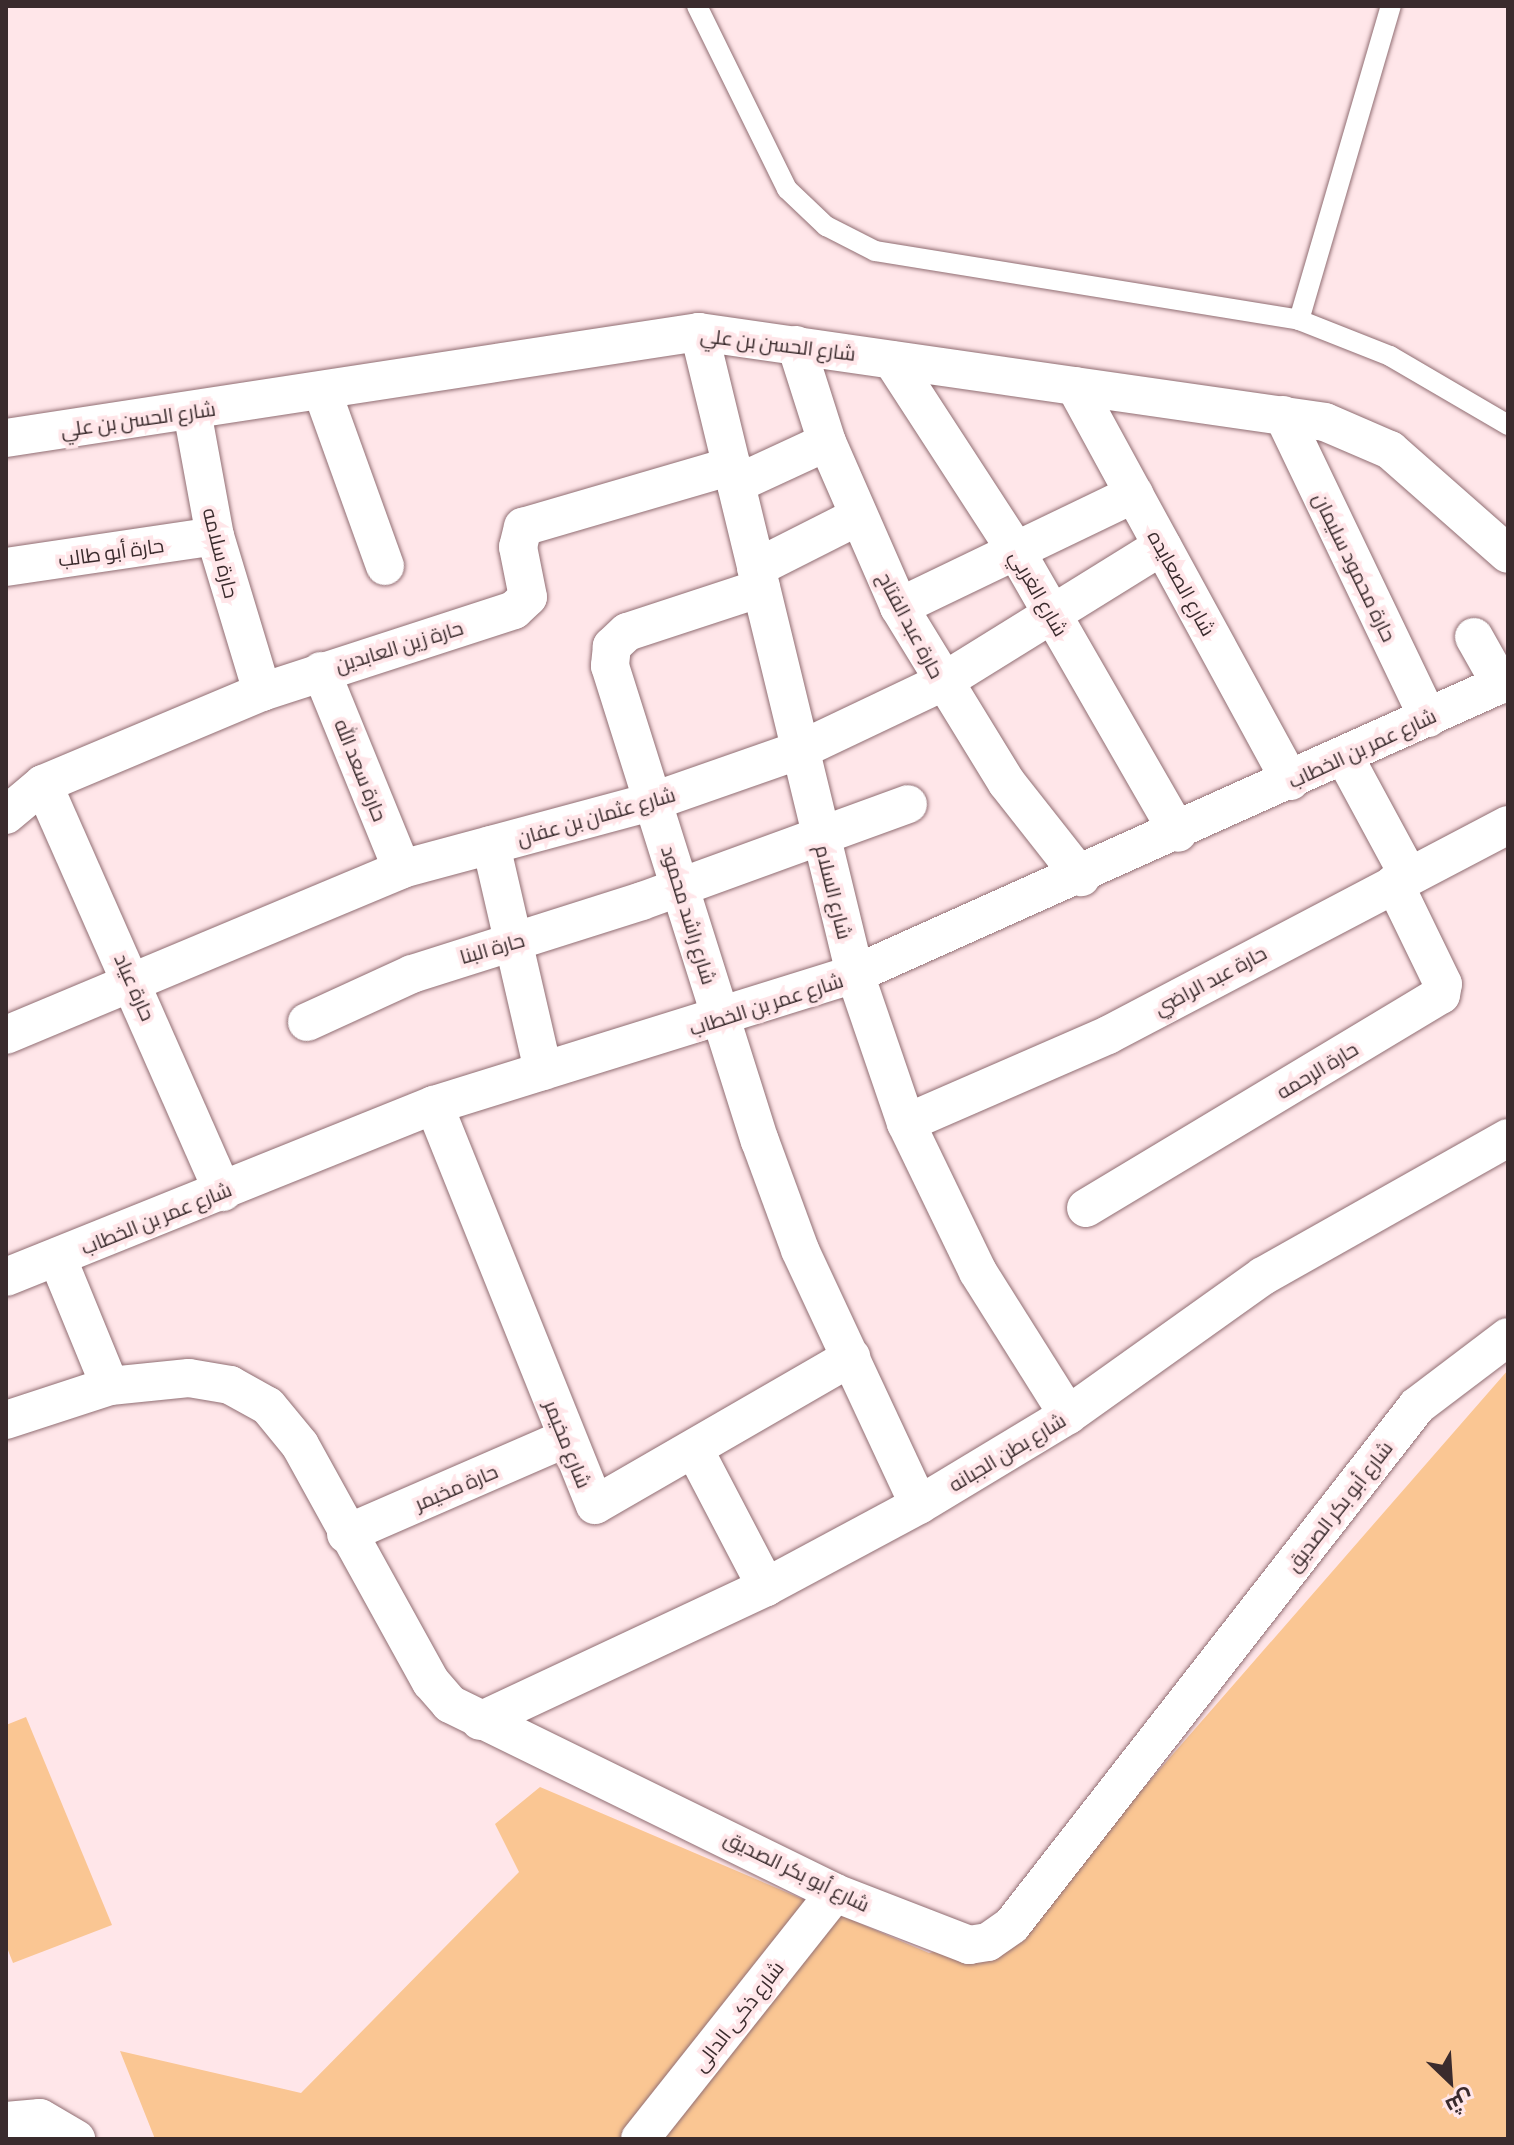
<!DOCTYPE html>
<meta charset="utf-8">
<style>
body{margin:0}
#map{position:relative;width:1514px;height:2145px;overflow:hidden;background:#ffe6e9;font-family:Commissioner,Cairo,sans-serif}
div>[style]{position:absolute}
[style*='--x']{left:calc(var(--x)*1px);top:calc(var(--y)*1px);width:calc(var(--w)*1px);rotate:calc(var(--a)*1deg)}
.green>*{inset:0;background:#fac693}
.roads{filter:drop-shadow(0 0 2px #916e73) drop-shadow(0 0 2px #916e73)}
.lane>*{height:20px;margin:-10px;padding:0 10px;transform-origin:10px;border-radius:10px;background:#fff}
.street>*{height:38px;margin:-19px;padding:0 19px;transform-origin:19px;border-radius:19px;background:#fff}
span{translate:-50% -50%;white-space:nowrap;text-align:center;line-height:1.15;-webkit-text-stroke:8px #ffe6e9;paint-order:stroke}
.street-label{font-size:20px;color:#3a2b2d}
.frame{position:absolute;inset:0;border:8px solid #3a2b2d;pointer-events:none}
.north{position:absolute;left:1410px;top:2041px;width:80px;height:80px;-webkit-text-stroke:6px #ffe6e9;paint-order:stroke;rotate:155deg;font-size:22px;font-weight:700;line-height:32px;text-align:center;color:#3a2b2d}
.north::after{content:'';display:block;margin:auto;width:28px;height:36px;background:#3a2b2d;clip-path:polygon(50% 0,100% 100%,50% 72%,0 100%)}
</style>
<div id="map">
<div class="green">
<i style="clip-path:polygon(1508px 1370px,1508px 2139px,155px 2139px,120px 2051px,301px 2093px,519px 1872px,495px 1824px,540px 1787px,929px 1953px,1017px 1933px)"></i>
<i style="clip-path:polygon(26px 1717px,112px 1925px,13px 1963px,6px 1945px,6px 1725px)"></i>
</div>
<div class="roads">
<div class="lane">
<i style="--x:697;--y:6;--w:204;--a:63.8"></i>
<i style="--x:787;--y:189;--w:54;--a:43.5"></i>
<i style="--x:826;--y:226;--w:55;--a:27"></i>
<i style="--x:875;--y:251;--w:430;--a:9.2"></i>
<i style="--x:1299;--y:320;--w:98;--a:21.6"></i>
<i style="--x:1390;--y:356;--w:137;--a:30.3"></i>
<i style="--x:1299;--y:320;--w:327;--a:-73.7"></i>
</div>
<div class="street">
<i style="--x:699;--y:332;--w:661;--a:76.34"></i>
<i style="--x:855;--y:974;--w:157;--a:71.1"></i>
<i style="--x:906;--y:1123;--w:165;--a:64.2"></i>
<i style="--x:978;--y:1272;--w:169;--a:57.8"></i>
<i style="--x:796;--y:345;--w:102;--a:72.3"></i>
<i style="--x:827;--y:442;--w:180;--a:66.4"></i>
<i style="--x:899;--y:607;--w:206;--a:58.5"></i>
<i style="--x:1007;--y:783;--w:120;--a:51.8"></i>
<i style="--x:892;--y:360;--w:228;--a:57"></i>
<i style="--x:1016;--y:551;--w:325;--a:60.1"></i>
<i style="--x:1075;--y:386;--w:450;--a:61.4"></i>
<i style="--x:322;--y:391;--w:186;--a:70.2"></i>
<i style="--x:192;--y:411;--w:127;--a:79.6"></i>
<i style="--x:215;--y:536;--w:163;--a:73.2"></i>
<i style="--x:1283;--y:415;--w:336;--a:64.4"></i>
<i style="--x:6;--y:438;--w:701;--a:-8.7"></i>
<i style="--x:699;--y:332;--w:632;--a:8.18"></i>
<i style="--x:1325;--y:422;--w:71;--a:23.3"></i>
<i style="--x:1390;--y:450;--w:157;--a:41.4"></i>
<i style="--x:736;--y:484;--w:100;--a:-24.8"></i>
<i style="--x:6;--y:567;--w:211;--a:-8.4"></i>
<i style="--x:756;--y:568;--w:113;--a:-26.8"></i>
<i style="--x:761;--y:588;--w:141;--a:161.8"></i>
<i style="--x:627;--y:632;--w:21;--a:137"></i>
<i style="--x:612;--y:646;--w:20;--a:96"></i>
<i style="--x:610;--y:666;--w:498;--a:72.5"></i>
<i style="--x:760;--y:1141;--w:116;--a:69.8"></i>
<i style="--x:800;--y:1250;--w:281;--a:65"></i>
<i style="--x:899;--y:607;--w:261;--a:-25.7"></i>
<i style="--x:1474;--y:637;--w:55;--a:60.6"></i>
<i style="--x:321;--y:671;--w:214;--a:67.8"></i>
<i style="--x:1344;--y:756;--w:136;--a:61.6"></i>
<i style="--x:43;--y:784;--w:446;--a:66.2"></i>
<i style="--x:6;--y:815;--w:48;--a:-40"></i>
<i style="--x:43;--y:784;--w:238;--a:-22.8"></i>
<i style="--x:262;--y:692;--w:265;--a:-18"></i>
<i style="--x:514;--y:610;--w:19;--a:-43"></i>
<i style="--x:528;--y:597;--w:51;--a:-101.3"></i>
<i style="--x:518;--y:547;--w:21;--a:-76"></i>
<i style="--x:523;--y:527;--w:218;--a:-16.3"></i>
<i style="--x:491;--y:845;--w:232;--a:77"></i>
<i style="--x:307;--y:1022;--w:115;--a:-24.6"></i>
<i style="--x:412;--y:974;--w:241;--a:-17.6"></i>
<i style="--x:642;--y:901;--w:283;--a:-20"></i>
<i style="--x:6;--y:1035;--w:429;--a:-22.7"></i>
<i style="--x:402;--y:869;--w:261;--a:-15.1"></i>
<i style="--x:654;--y:801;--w:155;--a:-19.3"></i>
<i style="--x:800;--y:750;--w:156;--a:-25.4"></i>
<i style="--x:941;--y:683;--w:260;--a:-31.8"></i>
<i style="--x:434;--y:1105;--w:431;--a:68.1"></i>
<i style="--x:595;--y:1505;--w:296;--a:-30"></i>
<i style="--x:906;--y:1123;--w:220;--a:-23.5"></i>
<i style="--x:1108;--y:1035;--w:452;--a:-27.7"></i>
<i style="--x:1086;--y:1208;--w:414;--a:-31"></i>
<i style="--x:1441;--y:995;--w:11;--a:-80"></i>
<i style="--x:1443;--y:984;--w:112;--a:-115.9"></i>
<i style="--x:57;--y:1257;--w:139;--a:67.7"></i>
<i style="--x:6;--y:1277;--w:461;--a:-21.9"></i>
<i style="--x:434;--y:1105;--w:441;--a:-17.3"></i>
<i style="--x:855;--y:974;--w:716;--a:-24.17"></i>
<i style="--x:6;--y:1420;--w:109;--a:-18.1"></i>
<i style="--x:110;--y:1386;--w:79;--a:-5.8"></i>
<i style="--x:189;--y:1378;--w:42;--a:9.7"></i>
<i style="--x:230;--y:1385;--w:43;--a:28.9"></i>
<i style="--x:268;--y:1406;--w:50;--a:50.6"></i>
<i style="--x:300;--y:1445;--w:271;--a:61.1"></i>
<i style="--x:431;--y:1682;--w:29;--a:49"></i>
<i style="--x:450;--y:1704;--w:429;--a:26.1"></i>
<i style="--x:835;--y:1893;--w:144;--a:21.2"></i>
<i style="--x:969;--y:1945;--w:19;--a:-9"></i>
<i style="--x:988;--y:1942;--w:29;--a:-35"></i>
<i style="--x:1012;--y:1925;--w:658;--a:-52.03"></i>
<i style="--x:1417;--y:1406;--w:114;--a:-37.2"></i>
<i style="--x:694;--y:1449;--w:156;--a:62.4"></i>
<i style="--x:346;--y:1534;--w:239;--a:-23.5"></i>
<i style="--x:480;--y:1721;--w:316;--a:-25.1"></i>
<i style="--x:766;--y:1587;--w:174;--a:-28.2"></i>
<i style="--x:919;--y:1505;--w:174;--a:-31.1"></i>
<i style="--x:1068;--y:1415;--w:239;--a:-35.5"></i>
<i style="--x:1263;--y:1276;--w:281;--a:-29.4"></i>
<i style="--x:6;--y:2121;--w:34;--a:-5"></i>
<i style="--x:40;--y:2118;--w:42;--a:30.3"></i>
<i style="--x:640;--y:2139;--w:314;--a:-51.6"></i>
</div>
</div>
<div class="street-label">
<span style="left:778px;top:344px;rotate:7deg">شارع الحسن بن علي</span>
<span style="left:138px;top:419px;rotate:-8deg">شارع الحسن بن علي</span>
<span style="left:111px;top:552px;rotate:-8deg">حارة أبو طالب</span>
<span style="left:221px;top:553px;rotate:76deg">حارة سلامه</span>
<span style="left:1355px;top:567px;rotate:64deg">حارة محمود سليمان</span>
<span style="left:1182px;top:583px;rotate:61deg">شارع الصعايده</span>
<span style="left:1039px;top:593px;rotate:60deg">شارع الغربي</span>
<span style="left:911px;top:625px;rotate:62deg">حارة عبد الفتاح</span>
<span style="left:399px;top:646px;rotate:-17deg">حارة زين العابدين</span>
<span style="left:1362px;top:748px;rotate:-25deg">شارع عمر بن الخطاب</span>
<span style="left:361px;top:770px;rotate:68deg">حارة سعد الله</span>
<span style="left:596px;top:816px;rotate:-16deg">شارع عثمان بن عفان</span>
<span style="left:834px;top:892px;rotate:76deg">شارع السلام</span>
<span style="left:689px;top:915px;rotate:73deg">شارع راشد محمود</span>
<span style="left:492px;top:948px;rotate:-16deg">حارة البنا</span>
<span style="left:1210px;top:980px;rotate:-28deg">حارة عبد الراضي</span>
<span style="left:135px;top:987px;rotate:66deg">حارة عياد</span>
<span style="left:766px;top:1004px;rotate:-18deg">شارع عمر بن الخطاب</span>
<span style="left:1317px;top:1070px;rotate:-31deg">حارة الرحمه</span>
<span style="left:156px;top:1218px;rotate:-22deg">شارع عمر بن الخطاب</span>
<span style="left:568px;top:1444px;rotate:68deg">شارع مخيمر</span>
<span style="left:1007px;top:1452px;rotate:-31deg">شارع بطن الجبانه</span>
<span style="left:456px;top:1487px;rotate:-23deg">حارة مخيمر</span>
<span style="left:1339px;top:1506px;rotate:-52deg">شارع أبو بكر الصديق</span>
<span style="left:797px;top:1871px;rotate:26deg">شارع أبو بكر الصديق</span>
<span style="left:738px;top:2016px;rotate:-52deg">شارع ذكى الدالى</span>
</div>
<div class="frame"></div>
<div class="north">ش</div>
</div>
